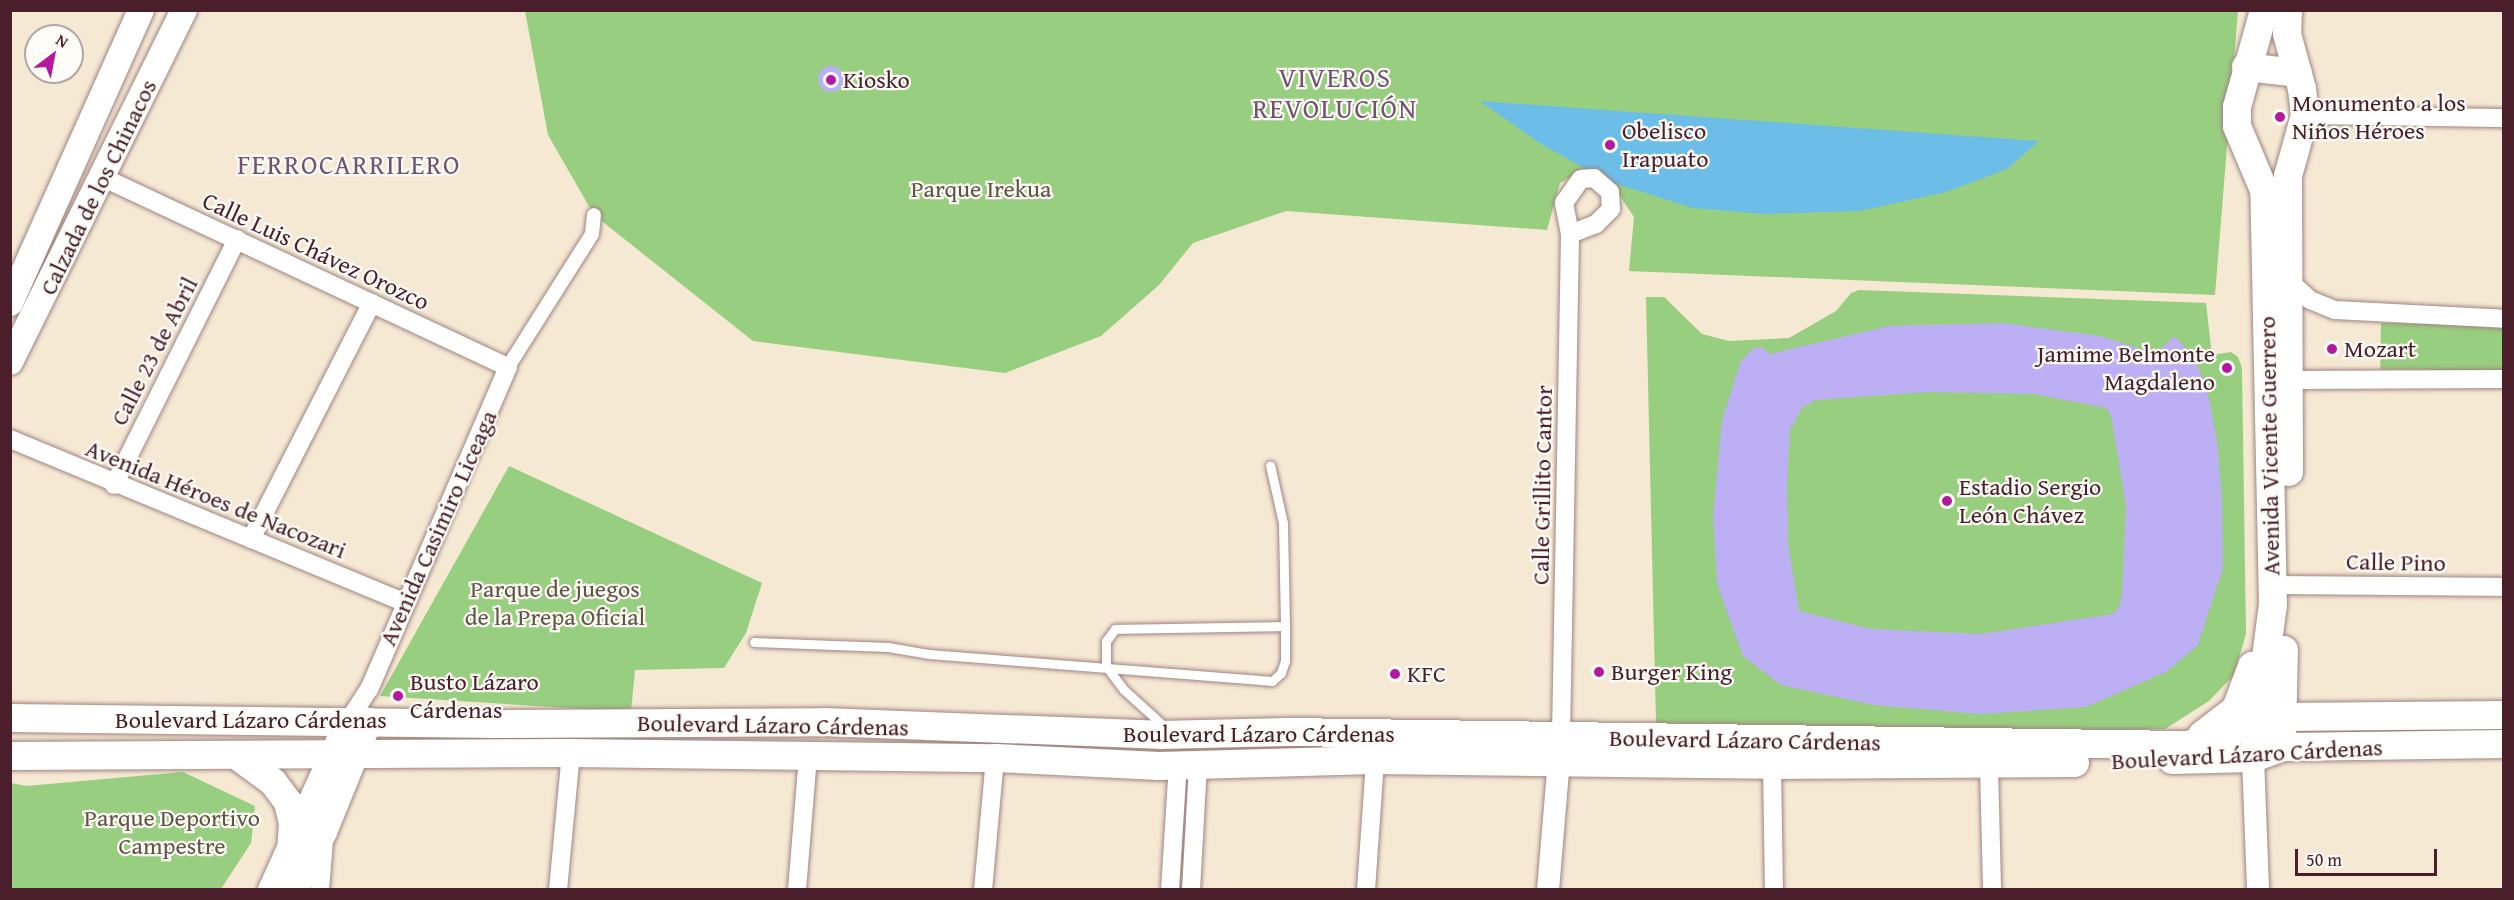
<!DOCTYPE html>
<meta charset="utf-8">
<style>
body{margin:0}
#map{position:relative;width:2514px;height:900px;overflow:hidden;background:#f6e9d4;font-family:"Gentium Book Plus",serif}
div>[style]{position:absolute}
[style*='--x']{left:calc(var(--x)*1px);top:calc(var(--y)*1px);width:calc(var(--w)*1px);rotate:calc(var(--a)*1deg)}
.green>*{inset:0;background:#98ce7f;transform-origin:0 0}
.water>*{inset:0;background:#6cbee8}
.building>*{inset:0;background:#bcaff4}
.round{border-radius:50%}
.roads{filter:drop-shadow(0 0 2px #a08480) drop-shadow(0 0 2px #a08480)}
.service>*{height:9px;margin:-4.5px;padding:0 4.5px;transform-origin:4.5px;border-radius:4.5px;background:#fff}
.pedestrian>*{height:14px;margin:-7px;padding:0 7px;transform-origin:7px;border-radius:7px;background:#fff}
.minor>*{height:18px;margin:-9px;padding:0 9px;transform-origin:9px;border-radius:9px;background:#fff}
.tertiary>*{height:22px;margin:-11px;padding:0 11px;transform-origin:11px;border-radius:11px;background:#fff}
.secondary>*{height:26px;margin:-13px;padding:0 13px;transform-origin:13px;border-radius:13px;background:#fff}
.primary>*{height:28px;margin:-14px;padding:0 14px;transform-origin:14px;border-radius:14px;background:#fff}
.dots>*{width:16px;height:16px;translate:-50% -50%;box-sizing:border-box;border:3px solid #fdfcf7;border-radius:50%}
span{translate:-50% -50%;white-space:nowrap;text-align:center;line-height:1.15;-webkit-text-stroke:4.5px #fdfcf7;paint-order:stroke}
.poi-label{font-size:24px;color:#4a1f2b}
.left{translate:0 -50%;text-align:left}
.right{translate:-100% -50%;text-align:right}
.street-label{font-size:24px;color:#4a1f2b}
.park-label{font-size:24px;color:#615444}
.quarter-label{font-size:27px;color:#725171;letter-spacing:1.5px}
.frame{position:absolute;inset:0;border:12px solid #4a1f2b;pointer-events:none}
.north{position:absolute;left:24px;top:24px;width:60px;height:60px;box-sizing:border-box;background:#fdfcf7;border:2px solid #b5a4a5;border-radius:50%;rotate:32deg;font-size:16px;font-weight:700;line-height:24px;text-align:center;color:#4a1f2b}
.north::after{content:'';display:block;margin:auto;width:21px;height:27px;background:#b5179e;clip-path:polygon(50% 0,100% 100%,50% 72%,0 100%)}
.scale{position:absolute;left:2295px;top:849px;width:142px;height:27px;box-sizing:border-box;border:3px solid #4a1f2b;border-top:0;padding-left:8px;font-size:18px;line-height:21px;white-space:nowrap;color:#4a1f2b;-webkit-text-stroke:4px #fdfcf7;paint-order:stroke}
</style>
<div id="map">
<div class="green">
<i style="clip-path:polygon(525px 11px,2238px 11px,2215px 295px,1629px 271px,1634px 217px,1613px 186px,1583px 171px,1560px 183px,1547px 230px,1286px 211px,1193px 243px,1159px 285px,1101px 336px,1005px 373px,753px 341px,594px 215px,548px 135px)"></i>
<i style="clip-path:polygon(1859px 290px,2206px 303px,2212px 355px,2231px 352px,2238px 357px,2242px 368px,2246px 634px,2234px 675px,2209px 701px,2165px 729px,1980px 733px,1656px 723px,1646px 297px,1664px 297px,1702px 334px,1729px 341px,1789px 338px,1836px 311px,1851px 293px)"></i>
<i style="left:2381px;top:323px;width:122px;height:46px;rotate:1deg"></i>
<i style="clip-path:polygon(509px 466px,762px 583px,746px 633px,724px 668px,635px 670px,631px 712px,380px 696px)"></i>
<i style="clip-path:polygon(183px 772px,255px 806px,251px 843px,221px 889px,11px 889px,11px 783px,26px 786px)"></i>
</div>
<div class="water">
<i style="clip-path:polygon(1480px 101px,2039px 141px,2007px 169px,1946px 192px,1860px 211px,1765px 214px,1693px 208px,1607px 181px,1538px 142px)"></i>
</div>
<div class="building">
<i class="round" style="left:818px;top:66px;width:26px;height:26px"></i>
<i style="clip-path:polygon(evenodd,2003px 323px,2100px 336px,2156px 354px,2174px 336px,2192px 355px,2206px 385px,2217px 441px,2222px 502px,2223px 568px,2198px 645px,2166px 672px,2086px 707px,1981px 714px,1874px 705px,1781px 685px,1743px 656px,1717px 584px,1713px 516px,1722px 420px,1740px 363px,1752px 349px,1761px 347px,1770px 354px,1889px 326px,2003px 323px,1929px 392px,2034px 394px,2106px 408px,2111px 416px,2126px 506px,2122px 592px,2119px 607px,2113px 614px,1981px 634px,1871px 629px,1799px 611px,1788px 544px,1787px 484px,1790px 430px,1802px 408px,1815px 400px,1929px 392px)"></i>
</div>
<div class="roads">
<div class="service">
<i style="--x:754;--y:642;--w:134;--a:2.1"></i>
<i style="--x:888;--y:647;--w:42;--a:9.7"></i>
<i style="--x:929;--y:654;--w:344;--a:4.5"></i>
<i style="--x:1272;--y:681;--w:12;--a:-42"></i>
<i style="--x:1281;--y:673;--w:13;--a:-72"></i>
<i style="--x:1285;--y:661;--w:35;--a:-90"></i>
<i style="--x:1165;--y:727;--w:55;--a:-137.9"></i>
<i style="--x:1124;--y:690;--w:30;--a:-127"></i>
<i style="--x:1106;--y:666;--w:25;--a:-90"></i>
<i style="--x:1106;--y:641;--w:15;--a:-53"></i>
<i style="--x:1115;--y:629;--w:170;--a:-1"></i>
<i style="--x:1285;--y:626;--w:103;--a:-91.1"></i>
<i style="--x:1283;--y:523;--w:59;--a:-102.6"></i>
</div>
<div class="pedestrian">
<i style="--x:508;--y:367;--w:157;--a:-57.7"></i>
<i style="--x:592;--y:234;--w:19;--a:-84"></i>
</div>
<div class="minor">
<i style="--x:2305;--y:115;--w:199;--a:0.9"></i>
<i style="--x:104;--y:178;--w:446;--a:25.1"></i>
<i style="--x:508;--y:367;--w:351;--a:113.3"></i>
<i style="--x:369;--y:689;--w:38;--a:123"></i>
<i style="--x:2289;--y:281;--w:28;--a:42"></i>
<i style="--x:2310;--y:300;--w:27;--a:22"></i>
<i style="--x:2335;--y:310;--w:169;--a:3"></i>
<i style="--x:2290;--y:380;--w:214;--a:-0.3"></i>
<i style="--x:10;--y:439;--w:426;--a:22.5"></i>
<i style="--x:114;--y:485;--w:275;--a:-63.4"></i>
<i style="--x:251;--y:539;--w:265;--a:-62.9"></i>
<i style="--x:2287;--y:585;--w:217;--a:0.5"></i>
<i style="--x:1561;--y:737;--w:503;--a:-88.97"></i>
<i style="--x:1570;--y:234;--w:32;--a:-101"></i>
<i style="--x:1564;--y:203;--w:29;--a:-55"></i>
<i style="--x:1581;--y:179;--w:13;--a:-4"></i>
<i style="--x:1594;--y:178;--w:21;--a:41"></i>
<i style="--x:1610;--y:192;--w:17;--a:87"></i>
<i style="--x:1611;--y:209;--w:21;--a:135"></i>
<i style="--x:1596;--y:224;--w:28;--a:159"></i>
<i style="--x:1772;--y:765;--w:125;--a:89.1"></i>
<i style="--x:1989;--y:765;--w:125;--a:88.6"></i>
<i style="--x:320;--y:890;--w:50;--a:-85.4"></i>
<i style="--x:558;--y:890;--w:138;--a:-84.6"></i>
<i style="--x:797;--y:890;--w:134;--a:-85.3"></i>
<i style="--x:983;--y:890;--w:133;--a:-84.8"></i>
<i style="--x:1170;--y:890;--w:126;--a:-86.4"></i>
<i style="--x:1191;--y:890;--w:127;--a:-86.8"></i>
<i style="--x:1366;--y:890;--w:130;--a:-86"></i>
</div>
<div class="tertiary">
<i style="--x:2253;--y:758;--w:132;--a:87.8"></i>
<i style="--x:1548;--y:890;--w:143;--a:-85.2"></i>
</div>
<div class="secondary">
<i style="--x:10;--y:303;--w:321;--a:-65.9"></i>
<i style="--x:10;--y:362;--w:393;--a:-63.7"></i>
<i style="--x:271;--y:890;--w:186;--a:-65.5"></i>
<i style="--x:295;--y:890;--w:65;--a:-63.4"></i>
<i style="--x:324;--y:832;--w:120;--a:-67.9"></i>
</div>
<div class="primary">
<i style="--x:2288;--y:10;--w:24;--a:92"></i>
<i style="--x:2287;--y:34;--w:57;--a:74.7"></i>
<i style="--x:2302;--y:89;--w:26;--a:83"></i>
<i style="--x:2305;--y:115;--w:63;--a:105.6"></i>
<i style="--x:2288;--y:176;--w:296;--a:89.8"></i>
<i style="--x:2246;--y:67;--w:52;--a:6.6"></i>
<i style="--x:10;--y:718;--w:485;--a:0.7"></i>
<i style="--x:495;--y:724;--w:329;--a:-0.3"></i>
<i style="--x:824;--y:722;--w:335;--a:2.2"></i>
<i style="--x:1159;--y:735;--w:128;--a:-1.3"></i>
<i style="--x:1287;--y:732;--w:901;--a:0.83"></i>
<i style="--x:2188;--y:745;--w:97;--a:-16.8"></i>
<i style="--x:2281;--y:717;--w:223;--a:-0.5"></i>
<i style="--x:2202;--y:735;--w:43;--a:-37.4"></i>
<i style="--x:2236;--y:709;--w:46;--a:-69.6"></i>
<i style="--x:2282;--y:736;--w:86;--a:-88.7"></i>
<i style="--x:2255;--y:741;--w:137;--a:-82.5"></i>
<i style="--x:2273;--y:605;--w:415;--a:-91.2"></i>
<i style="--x:2264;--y:190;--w:69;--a:-112.9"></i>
<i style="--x:2237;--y:126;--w:19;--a:-90"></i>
<i style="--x:2237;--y:107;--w:101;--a:-74.4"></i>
<i style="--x:10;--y:756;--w:561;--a:-0.31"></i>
<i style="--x:571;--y:753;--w:424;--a:0.7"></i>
<i style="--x:995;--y:758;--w:164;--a:2.8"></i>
<i style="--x:1159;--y:766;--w:216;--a:-1.6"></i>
<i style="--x:1375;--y:760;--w:397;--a:0.7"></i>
<i style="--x:1772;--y:765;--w:303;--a:-0.4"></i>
<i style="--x:240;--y:758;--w:41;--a:36"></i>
<i style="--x:273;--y:782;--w:25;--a:53"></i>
<i style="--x:288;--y:802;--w:22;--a:77"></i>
<i style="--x:293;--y:823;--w:29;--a:94"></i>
<i style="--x:2172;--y:760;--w:81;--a:-1.4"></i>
<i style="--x:2253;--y:758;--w:32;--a:-20"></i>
<i style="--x:2283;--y:747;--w:221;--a:-0.8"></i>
</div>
</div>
<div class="dots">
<i style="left:831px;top:80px;background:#b5179e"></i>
<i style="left:2280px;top:117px;background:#b5179e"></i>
<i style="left:1610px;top:145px;background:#b5179e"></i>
<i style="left:2332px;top:349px;background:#b5179e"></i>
<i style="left:2227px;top:368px;background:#b5179e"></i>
<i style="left:1947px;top:501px;background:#b5179e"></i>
<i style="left:1599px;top:672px;background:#b5179e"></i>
<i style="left:1395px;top:674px;background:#b5179e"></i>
<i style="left:398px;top:696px;background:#b5179e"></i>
</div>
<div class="poi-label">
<span class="left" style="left:843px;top:80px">Kiosko</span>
<span class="left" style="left:2292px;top:117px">Monumento a los<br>Niños Héroes</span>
<span class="left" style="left:1622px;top:145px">Obelisco<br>Irapuato</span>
<span class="left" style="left:2344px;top:349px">Mozart</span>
<span class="right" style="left:2215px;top:368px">Jamime Belmonte<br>Magdaleno</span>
<span class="left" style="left:1959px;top:501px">Estadio Sergio<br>León Chávez</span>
<span class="left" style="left:1611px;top:672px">Burger King</span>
<span class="left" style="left:1407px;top:674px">KFC</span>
<span class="left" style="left:410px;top:696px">Busto Lázaro<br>Cárdenas</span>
</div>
<div class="street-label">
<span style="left:98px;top:187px;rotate:-64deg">Calzada de los Chinacos</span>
<span style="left:316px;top:251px;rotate:25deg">Calle Luis Chávez Orozco</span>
<span style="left:154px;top:351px;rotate:-63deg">Calle 23 de Abril</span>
<span style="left:2269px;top:446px;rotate:-91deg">Avenida Vicente Guerrero</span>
<span style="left:1542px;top:485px;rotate:-89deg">Calle Grillito Cantor</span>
<span style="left:216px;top:499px;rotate:22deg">Avenida Héroes de Nacozari</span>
<span style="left:438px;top:528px;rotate:-66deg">Avenida Casimiro Liceaga</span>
<span style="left:2396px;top:562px;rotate:1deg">Calle Pino</span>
<span style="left:251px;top:720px">Boulevard Lázaro Cárdenas</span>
<span style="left:773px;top:725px;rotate:1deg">Boulevard Lázaro Cárdenas</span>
<span style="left:1259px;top:734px">Boulevard Lázaro Cárdenas</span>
<span style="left:1745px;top:740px;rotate:1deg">Boulevard Lázaro Cárdenas</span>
<span style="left:2247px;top:754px;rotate:-3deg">Boulevard Lázaro Cárdenas</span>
</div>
<div class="park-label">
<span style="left:981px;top:189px">Parque Irekua</span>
<span style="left:555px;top:603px">Parque de juegos<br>de la Prepa Oficial</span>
<span style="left:172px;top:832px">Parque Deportivo<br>Campestre</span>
</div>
<div class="quarter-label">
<span style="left:1335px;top:93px">VIVEROS<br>REVOLUCIÓN</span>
<span style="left:349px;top:165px">FERROCARRILERO</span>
</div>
<div class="frame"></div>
<div class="north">N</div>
<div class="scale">50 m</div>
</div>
